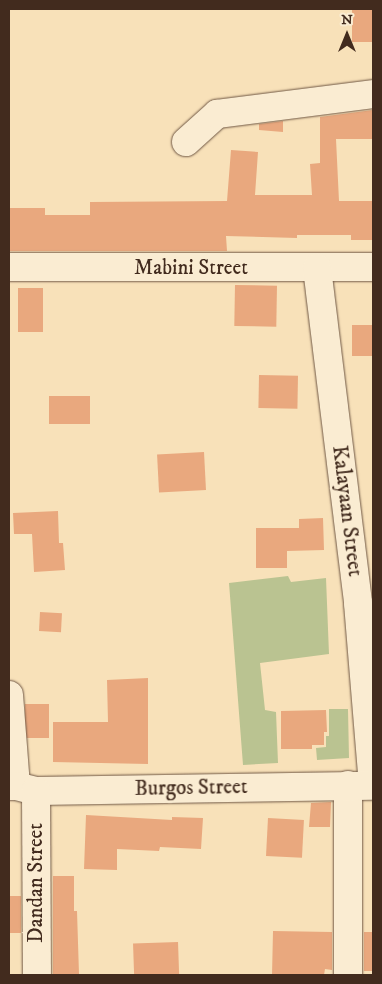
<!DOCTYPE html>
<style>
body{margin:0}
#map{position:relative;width:382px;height:984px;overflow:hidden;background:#f8e1b9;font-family:"IM FELL DW Pica",serif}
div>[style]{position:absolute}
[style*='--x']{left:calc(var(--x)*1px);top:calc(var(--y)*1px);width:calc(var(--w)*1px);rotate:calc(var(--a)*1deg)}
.green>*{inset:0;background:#bac391}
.building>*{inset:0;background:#e9a87e;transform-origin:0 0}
.roads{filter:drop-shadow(0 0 1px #705845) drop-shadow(0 0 1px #705845)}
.minor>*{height:28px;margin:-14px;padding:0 14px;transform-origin:14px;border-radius:14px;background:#faecd2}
span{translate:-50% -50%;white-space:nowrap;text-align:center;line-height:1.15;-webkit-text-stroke:4.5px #faecd2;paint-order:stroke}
.street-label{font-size:21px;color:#422b1e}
.frame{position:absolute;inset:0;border:10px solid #422b1e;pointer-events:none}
.north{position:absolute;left:322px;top:10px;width:50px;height:50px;-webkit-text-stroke:4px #faecd2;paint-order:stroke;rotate:0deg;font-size:14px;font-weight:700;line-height:20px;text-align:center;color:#422b1e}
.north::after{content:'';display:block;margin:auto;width:18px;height:22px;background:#422b1e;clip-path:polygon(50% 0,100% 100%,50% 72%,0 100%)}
</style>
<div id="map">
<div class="green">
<i style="clip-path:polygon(288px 576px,291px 582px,326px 578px,329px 654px,260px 663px,265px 710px,276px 712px,278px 763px,243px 765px,229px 583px)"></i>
<i style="clip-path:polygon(329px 709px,348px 709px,349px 758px,317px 760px,316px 748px,326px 747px,326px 736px,329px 736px)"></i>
</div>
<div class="building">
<i style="left:352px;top:9px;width:21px;height:33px"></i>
<i style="clip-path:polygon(373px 110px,373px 139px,336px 139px,339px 201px,373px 201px,373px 240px,351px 240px,351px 235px,297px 235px,297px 238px,226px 236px,227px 251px,9px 251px,9px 208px,45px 208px,45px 215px,90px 215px,90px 202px,227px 201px,231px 150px,258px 152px,255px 195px,312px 195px,310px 164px,320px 163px,320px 117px)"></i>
<i style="clip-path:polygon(283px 121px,283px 132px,259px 130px,259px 124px)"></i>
<i style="left:235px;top:285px;width:42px;height:41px;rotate:1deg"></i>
<i style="left:18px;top:288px;width:25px;height:44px"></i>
<i style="left:352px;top:325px;width:21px;height:31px"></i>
<i style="left:259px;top:375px;width:39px;height:33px;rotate:1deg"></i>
<i style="left:49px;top:396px;width:41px;height:28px"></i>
<i style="left:204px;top:452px;width:38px;height:47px;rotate:87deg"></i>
<i style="clip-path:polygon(58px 511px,59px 543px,63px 543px,65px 570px,34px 572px,32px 534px,14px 534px,13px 513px)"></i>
<i style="clip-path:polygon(323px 518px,324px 550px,287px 551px,287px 568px,256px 568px,256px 528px,299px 528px,299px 519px)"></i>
<i style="left:40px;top:612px;width:22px;height:19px;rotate:3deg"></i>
<i style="clip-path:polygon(148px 678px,148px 764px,53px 762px,53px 722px,108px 722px,107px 680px)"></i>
<i style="left:25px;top:704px;width:24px;height:34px"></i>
<i style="clip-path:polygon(326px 710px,327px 732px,324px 732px,324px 745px,312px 745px,312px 749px,281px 749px,281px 711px)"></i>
<i style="clip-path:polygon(331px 802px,330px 827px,309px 827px,311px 803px)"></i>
<i style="clip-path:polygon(86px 815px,172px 820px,172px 817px,203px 818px,201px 849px,160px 847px,159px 851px,117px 849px,117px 870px,84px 869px)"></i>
<i style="left:268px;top:818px;width:36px;height:38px;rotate:3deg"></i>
<i style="clip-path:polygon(53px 876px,74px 876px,74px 911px,77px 911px,79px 974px,53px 975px)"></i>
<i style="left:9px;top:896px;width:12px;height:37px"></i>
<i style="clip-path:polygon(273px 931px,332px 932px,332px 970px,325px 969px,324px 975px,272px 975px)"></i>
<i style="left:364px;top:932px;width:9px;height:39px"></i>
<i style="left:178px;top:942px;width:33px;height:45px;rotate:88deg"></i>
</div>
<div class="roads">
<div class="minor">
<i style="--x:186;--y:142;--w:42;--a:-42.1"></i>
<i style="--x:217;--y:114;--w:157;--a:-7.3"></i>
<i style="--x:9;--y:267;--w:364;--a:0"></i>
<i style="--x:317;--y:268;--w:337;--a:83"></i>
<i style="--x:358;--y:603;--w:182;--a:85.3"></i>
<i style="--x:9;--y:695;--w:91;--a:85.6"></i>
<i style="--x:348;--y:785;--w:190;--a:90"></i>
<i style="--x:9;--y:786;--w:7;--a:0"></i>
<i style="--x:16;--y:786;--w:21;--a:14"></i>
<i style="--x:36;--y:791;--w:337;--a:-0.9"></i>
<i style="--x:36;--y:791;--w:184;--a:89.7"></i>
</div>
</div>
<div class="street-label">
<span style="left:191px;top:268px">Mabini Street</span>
<span style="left:347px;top:511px;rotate:83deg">Kalayaan Street</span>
<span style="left:191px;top:788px;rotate:-1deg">Burgos Street</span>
<span style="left:36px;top:883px;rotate:-90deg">Dandan Street</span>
</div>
<div class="frame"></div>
<div class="north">N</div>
</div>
